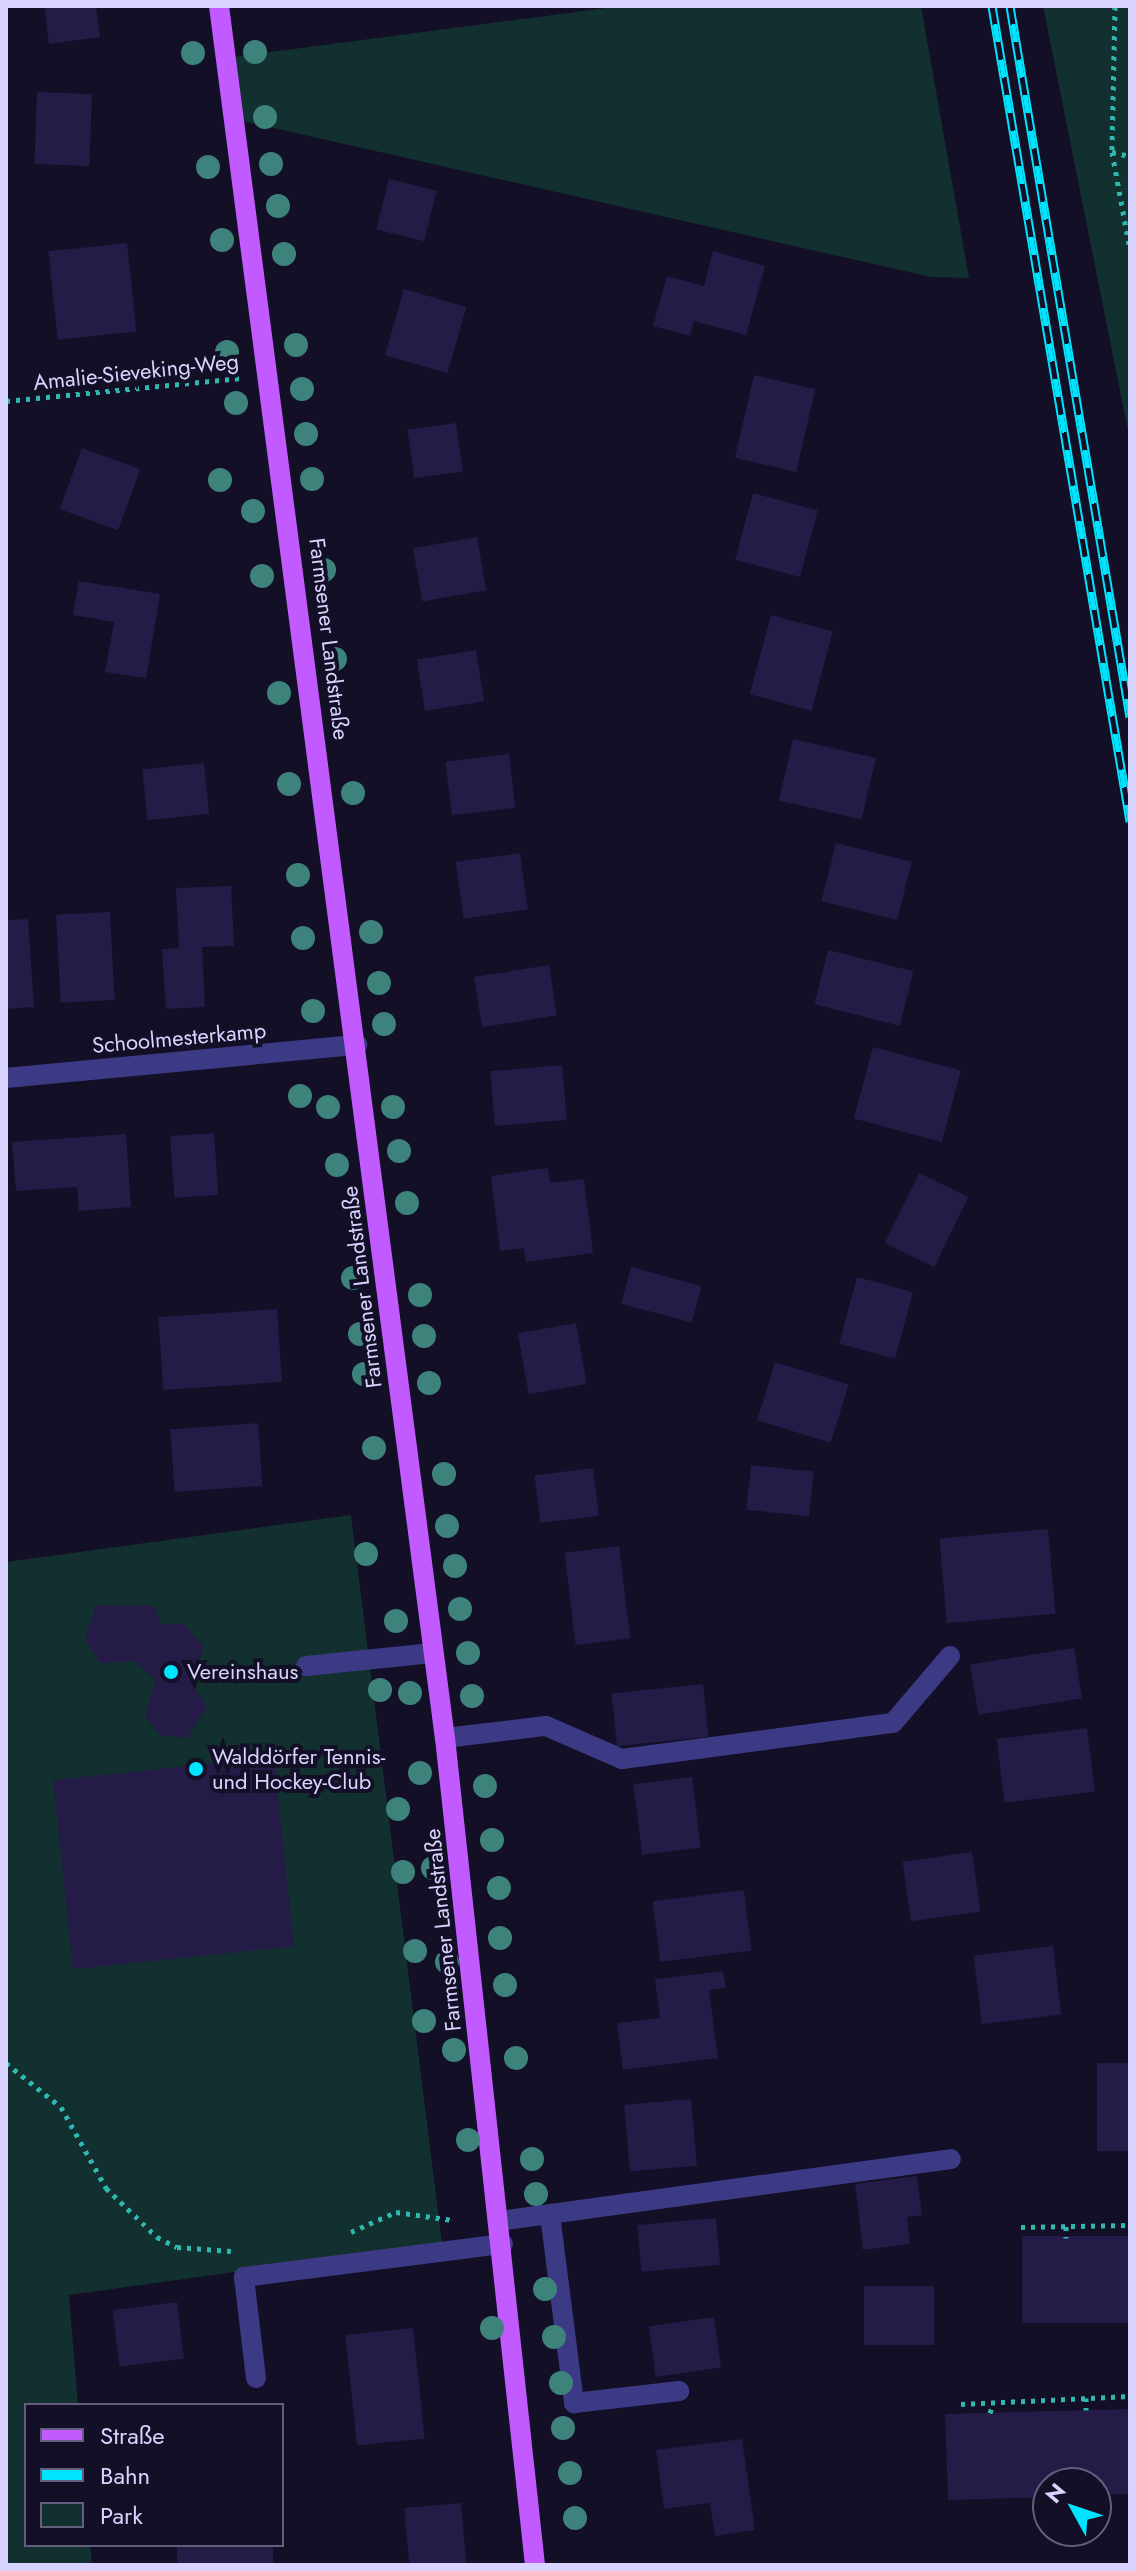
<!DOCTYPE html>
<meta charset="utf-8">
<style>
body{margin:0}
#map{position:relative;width:1136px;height:2571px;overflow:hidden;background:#130f26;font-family:Jost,sans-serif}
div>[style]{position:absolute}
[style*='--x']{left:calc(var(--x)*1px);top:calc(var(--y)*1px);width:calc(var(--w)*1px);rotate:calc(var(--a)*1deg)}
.green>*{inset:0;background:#12302f}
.building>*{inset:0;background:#241b47;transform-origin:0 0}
.path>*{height:5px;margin-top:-2.5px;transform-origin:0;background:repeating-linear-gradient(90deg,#2fb8b0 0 4px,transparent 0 10px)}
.minor>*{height:20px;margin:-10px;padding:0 10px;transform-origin:10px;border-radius:10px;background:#3d3a85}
.major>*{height:20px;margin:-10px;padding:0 10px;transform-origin:10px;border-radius:10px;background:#c25bff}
.rail>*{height:9px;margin-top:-4.5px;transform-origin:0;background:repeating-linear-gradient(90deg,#130f26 0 18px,#00e5ff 0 36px);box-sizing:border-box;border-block:2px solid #00e5ff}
.trees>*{width:24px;height:24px;margin:-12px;border-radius:50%;background:#3d827b}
.dots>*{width:22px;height:22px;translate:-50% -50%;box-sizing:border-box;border:4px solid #130f26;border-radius:50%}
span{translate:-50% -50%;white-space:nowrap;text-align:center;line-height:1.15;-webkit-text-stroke:8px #130f26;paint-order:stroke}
.street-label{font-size:22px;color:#d9d4ff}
.poi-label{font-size:22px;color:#d9d4ff}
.left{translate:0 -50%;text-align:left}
.frame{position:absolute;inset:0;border:8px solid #d9d4ff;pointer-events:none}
.legend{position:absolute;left:24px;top:2403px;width:260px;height:144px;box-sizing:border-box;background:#130f26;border:2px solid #625e7d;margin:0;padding:10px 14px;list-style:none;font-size:24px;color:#d9d4ff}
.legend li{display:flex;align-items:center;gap:16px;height:40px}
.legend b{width:40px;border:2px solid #625e7d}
.north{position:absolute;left:1032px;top:2467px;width:80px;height:80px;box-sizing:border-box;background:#130f26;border:2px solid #625e7d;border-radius:50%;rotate:310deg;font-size:22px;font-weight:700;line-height:32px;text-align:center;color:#d9d4ff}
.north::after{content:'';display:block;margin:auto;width:28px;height:36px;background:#00e5ff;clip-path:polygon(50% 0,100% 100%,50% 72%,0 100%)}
</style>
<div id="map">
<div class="green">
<i style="clip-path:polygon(621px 6px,921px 6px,969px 278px,931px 277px,234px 119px,226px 58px)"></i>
<i style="clip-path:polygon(1043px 6px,1130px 6px,1130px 441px)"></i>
<i style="clip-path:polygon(351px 1515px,442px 2243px,69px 2295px,78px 2405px,26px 2405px,26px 2545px,90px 2545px,92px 2565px,6px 2565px,6px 1562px)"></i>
</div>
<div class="building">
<i style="clip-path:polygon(44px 6px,96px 6px,100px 37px,49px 44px)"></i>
<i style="left:37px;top:92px;width:55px;height:72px;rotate:2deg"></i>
<i style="left:389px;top:179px;width:49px;height:52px;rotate:14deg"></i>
<i style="left:127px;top:243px;width:89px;height:79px;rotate:84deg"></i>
<i style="clip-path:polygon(713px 251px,765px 266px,746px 335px,694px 321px,690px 336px,653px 326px,667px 276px,704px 286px)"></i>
<i style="left:404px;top:289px;width:65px;height:69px;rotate:16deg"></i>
<i style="left:754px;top:375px;width:63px;height:85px;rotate:13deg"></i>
<i style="left:456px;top:423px;width:49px;height:49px;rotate:82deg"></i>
<i style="left:82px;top:448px;width:62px;height:65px;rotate:20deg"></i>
<i style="left:753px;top:493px;width:67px;height:69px;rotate:15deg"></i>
<i style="left:477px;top:537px;width:54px;height:65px;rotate:80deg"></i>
<i style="clip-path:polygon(79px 581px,160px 594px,146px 678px,105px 672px,114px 622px,73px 615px)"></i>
<i style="left:771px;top:615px;width:64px;height:82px;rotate:15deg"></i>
<i style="left:476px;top:650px;width:52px;height:60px;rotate:81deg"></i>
<i style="left:793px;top:739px;width:85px;height:63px;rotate:13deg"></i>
<i style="left:509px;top:754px;width:54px;height:64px;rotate:83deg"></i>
<i style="left:204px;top:763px;width:51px;height:62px;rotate:84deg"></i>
<i style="left:836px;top:843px;width:78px;height:60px;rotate:14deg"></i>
<i style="left:520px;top:853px;width:57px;height:65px;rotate:82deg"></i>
<i style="clip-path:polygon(231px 886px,234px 946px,202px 947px,205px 1007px,166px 1009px,162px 949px,179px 948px,176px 888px)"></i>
<i style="left:110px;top:912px;width:88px;height:54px;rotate:87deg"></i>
<i style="clip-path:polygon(28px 919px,34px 1007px,6px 1009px,6px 920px)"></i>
<i style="left:828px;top:950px;width:88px;height:56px;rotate:14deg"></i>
<i style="left:549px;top:965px;width:51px;height:76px;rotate:81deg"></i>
<i style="left:873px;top:1047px;width:91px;height:74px;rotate:15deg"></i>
<i style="left:562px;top:1065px;width:55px;height:72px;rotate:85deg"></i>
<i style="left:214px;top:1133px;width:62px;height:44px;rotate:86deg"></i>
<i style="clip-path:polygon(126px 1134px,131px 1207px,79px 1211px,77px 1187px,16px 1191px,12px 1142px)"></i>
<i style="clip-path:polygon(548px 1168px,550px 1183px,584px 1179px,593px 1253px,526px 1262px,524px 1248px,500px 1251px,491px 1176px)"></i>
<i style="left:919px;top:1173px;width:55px;height:78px;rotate:26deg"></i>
<i style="left:631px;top:1267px;width:73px;height:38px;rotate:15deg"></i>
<i style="left:857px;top:1277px;width:58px;height:69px;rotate:15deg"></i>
<i style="left:277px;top:1309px;width:73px;height:119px;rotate:86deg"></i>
<i style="left:576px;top:1323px;width:62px;height:59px;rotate:80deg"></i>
<i style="left:775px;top:1362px;width:77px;height:61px;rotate:17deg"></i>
<i style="left:258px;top:1423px;width:63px;height:88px;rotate:86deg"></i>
<i style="left:751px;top:1465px;width:63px;height:45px;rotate:6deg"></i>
<i style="left:593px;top:1468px;width:48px;height:59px;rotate:83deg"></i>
<i style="left:1048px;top:1529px;width:85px;height:109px;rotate:85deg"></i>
<i style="left:619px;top:1546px;width:93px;height:55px;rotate:83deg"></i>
<i style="clip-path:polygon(96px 1605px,155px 1606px,160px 1625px,183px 1623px,204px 1647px,191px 1683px,207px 1706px,187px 1738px,160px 1735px,145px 1716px,156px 1680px,135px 1661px,100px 1663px,85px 1640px)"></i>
<i style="left:1074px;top:1648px;width:51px;height:105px;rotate:81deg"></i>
<i style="left:703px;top:1684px;width:53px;height:92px;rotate:84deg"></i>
<i style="left:1087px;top:1728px;width:64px;height:91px;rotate:83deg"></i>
<i style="left:274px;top:1757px;width:190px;height:222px;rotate:84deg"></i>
<i style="left:692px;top:1777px;width:71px;height:59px;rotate:83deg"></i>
<i style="left:972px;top:1852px;width:60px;height:70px;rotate:82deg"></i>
<i style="left:744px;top:1890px;width:61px;height:92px;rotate:83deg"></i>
<i style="left:1053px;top:1946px;width:69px;height:80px;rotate:83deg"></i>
<i style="clip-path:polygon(723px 1971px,726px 1988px,709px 1990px,718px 2058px,623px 2070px,617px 2023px,660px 2018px,655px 1979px)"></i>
<i style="left:1130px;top:2063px;width:88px;height:33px;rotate:90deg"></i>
<i style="left:691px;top:2099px;width:67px;height:67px;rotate:85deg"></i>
<i style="clip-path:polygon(917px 2176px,922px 2215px,907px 2217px,910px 2244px,863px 2250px,855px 2184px)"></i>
<i style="left:716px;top:2218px;width:47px;height:79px;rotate:85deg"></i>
<i style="left:1130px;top:2236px;width:87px;height:108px;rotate:90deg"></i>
<i style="left:934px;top:2286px;width:59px;height:70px;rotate:90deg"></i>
<i style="left:177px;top:2302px;width:57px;height:65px;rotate:83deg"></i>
<i style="left:714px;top:2317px;width:51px;height:66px;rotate:82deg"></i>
<i style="left:413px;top:2328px;width:111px;height:68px;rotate:84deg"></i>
<i style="clip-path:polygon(1130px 2409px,1130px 2494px,1096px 2495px,1096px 2483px,1048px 2483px,1048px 2497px,948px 2500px,945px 2414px)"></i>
<i style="clip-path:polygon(742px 2439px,755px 2530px,715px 2536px,710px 2503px,664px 2509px,656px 2450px)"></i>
<i style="left:461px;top:2503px;width:62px;height:57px;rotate:85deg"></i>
<i style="left:177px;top:2545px;width:96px;height:20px"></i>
</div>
<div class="path">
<i style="--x:1115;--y:6;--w:146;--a:91.2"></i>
<i style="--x:1112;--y:152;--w:100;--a:79.6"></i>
<i style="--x:1112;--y:152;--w:18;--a:13"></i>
<i style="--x:6;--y:401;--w:236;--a:-5.6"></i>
<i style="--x:6;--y:2063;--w:70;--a:38.7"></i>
<i style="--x:61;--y:2107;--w:93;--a:60.9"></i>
<i style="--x:106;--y:2188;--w:71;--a:43.9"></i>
<i style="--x:157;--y:2237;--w:22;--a:27"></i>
<i style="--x:177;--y:2247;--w:54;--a:4.2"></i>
<i style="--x:1066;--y:2226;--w:12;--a:90"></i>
<i style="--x:1021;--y:2227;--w:109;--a:-1.1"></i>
<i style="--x:351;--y:2232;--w:49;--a:-24"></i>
<i style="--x:396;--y:2212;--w:57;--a:8.1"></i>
<i style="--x:1086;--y:2398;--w:12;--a:90"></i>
<i style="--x:961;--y:2404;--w:169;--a:-2.7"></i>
<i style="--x:990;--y:2413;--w:10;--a:-73"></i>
</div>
<div class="minor">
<i style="--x:6;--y:1078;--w:353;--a:-5.4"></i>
<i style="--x:306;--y:1666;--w:127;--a:-5.9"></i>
<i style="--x:445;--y:1738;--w:102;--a:-6.8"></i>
<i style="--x:546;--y:1726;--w:83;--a:23.5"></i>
<i style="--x:622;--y:1759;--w:273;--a:-7.6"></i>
<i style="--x:893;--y:1723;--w:88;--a:-49.6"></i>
<i style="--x:550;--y:2215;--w:190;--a:82.7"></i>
<i style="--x:574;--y:2403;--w:106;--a:-6.5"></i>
<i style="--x:499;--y:2221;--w:456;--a:-7.8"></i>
<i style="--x:256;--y:2378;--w:102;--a:-96.8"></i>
<i style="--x:244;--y:2277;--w:261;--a:-7.3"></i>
</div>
<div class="major">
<i style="--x:219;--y:6;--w:1747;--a:82.57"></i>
<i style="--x:445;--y:1738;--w:832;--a:83.79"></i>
</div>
<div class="rail">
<i style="--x:992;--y:6;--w:827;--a:80.39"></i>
<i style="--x:1010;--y:6;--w:721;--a:80.42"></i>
</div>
<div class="trees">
<i style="left:255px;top:52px"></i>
<i style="left:193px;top:53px"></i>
<i style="left:265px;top:117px"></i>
<i style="left:271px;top:164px"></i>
<i style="left:208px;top:167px"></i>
<i style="left:278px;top:206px"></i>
<i style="left:222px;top:240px"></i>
<i style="left:284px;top:254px"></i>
<i style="left:296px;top:345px"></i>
<i style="left:227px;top:352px"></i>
<i style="left:302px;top:389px"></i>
<i style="left:236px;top:403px"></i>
<i style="left:306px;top:434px"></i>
<i style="left:312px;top:479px"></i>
<i style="left:220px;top:480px"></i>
<i style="left:253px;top:511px"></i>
<i style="left:324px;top:570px"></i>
<i style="left:262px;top:576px"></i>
<i style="left:335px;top:659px"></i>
<i style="left:279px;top:693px"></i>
<i style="left:289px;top:784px"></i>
<i style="left:353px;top:793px"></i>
<i style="left:298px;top:875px"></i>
<i style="left:371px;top:932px"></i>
<i style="left:303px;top:938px"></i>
<i style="left:379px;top:983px"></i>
<i style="left:313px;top:1011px"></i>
<i style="left:384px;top:1024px"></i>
<i style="left:300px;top:1096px"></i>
<i style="left:328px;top:1107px"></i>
<i style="left:393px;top:1107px"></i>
<i style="left:399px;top:1151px"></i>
<i style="left:337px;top:1165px"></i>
<i style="left:407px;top:1203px"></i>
<i style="left:353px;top:1278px"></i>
<i style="left:420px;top:1295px"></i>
<i style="left:360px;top:1334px"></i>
<i style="left:424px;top:1336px"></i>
<i style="left:364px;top:1374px"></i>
<i style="left:429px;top:1383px"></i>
<i style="left:374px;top:1448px"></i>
<i style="left:444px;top:1474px"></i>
<i style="left:447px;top:1526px"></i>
<i style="left:366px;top:1554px"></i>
<i style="left:455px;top:1566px"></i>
<i style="left:460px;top:1609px"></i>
<i style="left:396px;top:1621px"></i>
<i style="left:468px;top:1653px"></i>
<i style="left:380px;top:1690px"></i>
<i style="left:410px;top:1693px"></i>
<i style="left:472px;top:1696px"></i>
<i style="left:420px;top:1773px"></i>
<i style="left:485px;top:1786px"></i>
<i style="left:398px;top:1809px"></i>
<i style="left:492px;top:1840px"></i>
<i style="left:433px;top:1868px"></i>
<i style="left:403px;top:1872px"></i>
<i style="left:499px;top:1888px"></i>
<i style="left:500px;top:1938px"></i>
<i style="left:415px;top:1951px"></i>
<i style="left:447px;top:1962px"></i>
<i style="left:505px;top:1985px"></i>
<i style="left:424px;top:2021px"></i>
<i style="left:454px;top:2050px"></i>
<i style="left:516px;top:2058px"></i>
<i style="left:468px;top:2140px"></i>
<i style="left:532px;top:2159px"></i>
<i style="left:536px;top:2194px"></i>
<i style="left:545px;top:2289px"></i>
<i style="left:492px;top:2328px"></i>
<i style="left:554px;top:2337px"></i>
<i style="left:561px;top:2383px"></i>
<i style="left:563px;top:2428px"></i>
<i style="left:570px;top:2473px"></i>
<i style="left:575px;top:2518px"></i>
</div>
<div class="dots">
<i style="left:171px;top:1672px;background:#00e5ff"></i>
<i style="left:196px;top:1769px;background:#00e5ff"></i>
</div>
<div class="street-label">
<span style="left:136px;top:372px;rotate:-6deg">Amalie-Sieveking-Weg</span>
<span style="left:329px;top:639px;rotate:83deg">Farmsener Landstraße</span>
<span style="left:179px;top:1038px;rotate:-5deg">Schoolmesterkamp</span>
<span style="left:362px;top:1287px;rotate:-97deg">Farmsener Landstraße</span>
<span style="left:443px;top:1930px;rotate:-96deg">Farmsener Landstraße</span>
</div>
<div class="poi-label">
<span class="left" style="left:187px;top:1672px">Vereinshaus</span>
<span class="left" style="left:212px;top:1769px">Walddörfer Tennis-<br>und Hockey-Club</span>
</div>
<div class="frame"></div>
<ul class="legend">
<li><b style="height:10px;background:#c25bff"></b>Straße</li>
<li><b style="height:10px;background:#00e5ff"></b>Bahn</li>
<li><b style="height:22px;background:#12302f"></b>Park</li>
</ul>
<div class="north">N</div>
</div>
